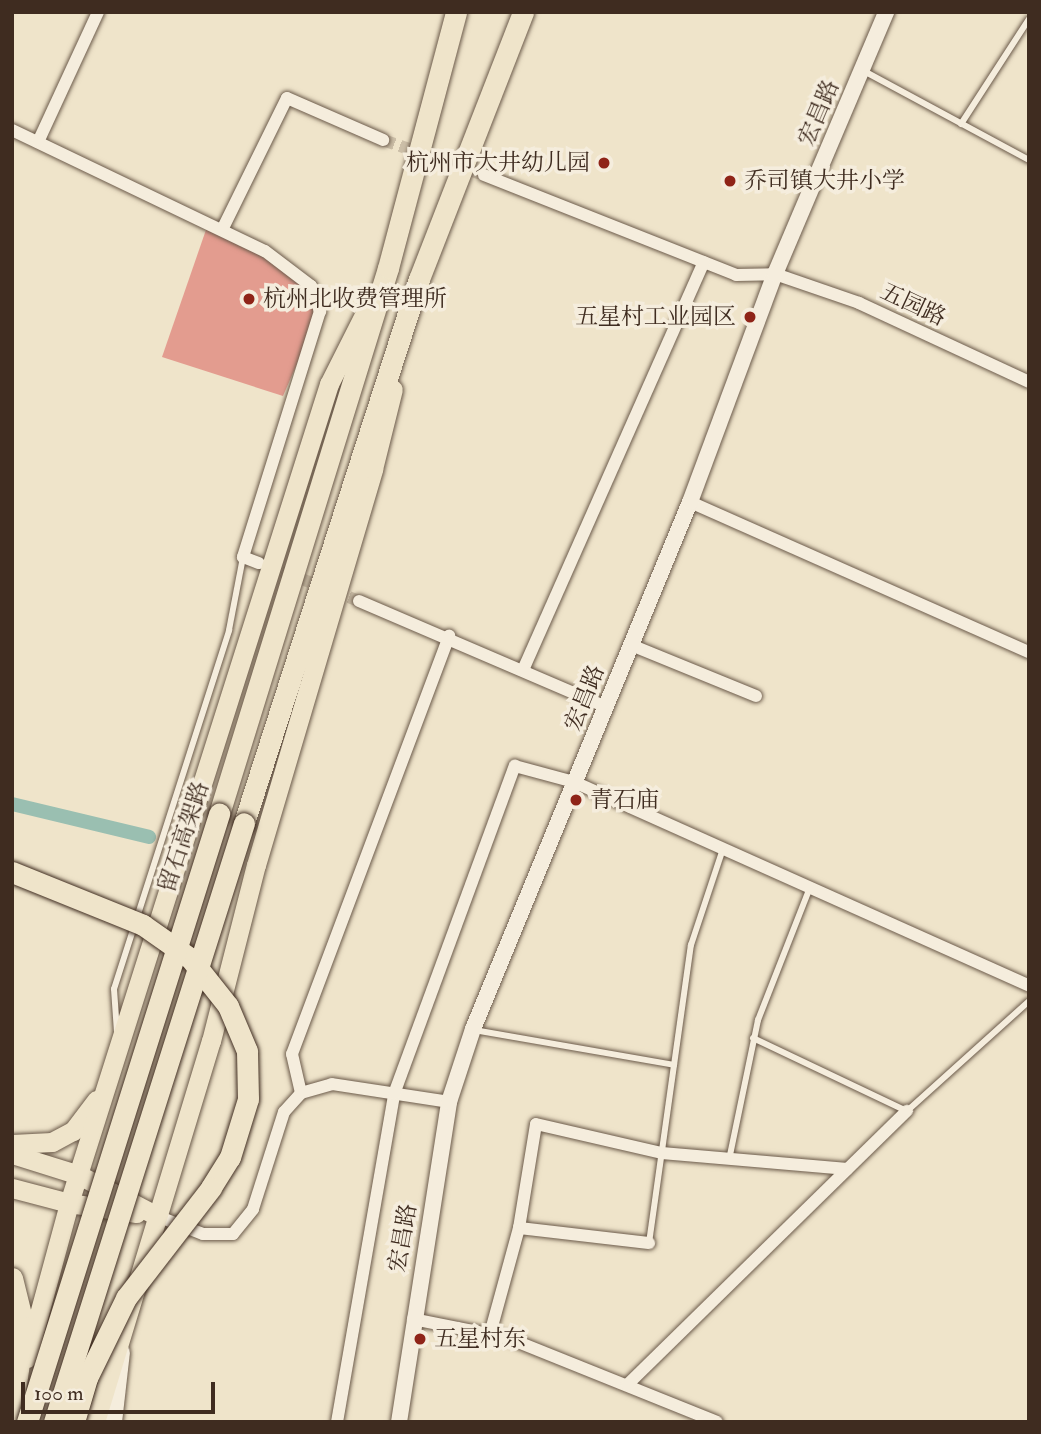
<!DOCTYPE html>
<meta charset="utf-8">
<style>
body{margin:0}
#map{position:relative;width:1041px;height:1434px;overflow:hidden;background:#efe4ca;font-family:"IM FELL Double Pica","Noto Serif SC",serif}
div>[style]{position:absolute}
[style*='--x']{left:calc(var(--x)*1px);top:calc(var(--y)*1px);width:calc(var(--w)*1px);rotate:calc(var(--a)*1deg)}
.canal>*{height:14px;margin:-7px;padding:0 7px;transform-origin:7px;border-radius:7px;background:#9abfb1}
.building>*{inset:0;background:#e39c8f}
.minor-tunnel>*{height:12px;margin-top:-6px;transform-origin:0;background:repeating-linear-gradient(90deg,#ccbfa8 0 12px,transparent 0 18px)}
.roads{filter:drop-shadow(0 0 2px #6b5a4a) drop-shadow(0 0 2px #6b5a4a)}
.service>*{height:6px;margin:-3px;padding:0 3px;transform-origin:3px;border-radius:3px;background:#f5eddd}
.minor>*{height:12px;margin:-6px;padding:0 6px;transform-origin:6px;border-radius:6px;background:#f5eddd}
.tertiary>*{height:16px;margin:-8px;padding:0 8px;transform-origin:8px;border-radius:8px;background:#f5eddd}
.secondary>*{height:18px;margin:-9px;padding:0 9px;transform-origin:9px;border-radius:9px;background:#f5eddd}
.primary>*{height:19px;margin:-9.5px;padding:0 9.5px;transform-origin:9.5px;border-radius:9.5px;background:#efe4ca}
.trunk>*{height:21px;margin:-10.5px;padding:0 10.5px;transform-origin:10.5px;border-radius:10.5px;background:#efe4ca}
.bridges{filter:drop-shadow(0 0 2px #3f2c20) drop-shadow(0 0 2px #3f2c20)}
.trunk-bridge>*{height:21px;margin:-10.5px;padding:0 10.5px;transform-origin:10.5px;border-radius:10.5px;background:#efe4ca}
.dots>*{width:19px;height:19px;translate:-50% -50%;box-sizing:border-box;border:4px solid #f5eddd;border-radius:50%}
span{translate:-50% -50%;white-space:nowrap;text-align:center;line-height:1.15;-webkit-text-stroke:7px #f5eddd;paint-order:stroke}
.street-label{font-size:23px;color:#3f2c20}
.poi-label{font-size:23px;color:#3f2c20}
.right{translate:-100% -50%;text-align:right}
.left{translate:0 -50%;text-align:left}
.frame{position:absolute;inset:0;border:14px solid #3f2c20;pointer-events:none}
.scale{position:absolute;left:21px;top:1382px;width:194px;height:32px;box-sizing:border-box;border:4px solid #3f2c20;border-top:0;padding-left:9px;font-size:21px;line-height:24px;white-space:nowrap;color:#3f2c20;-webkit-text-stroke:5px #f5eddd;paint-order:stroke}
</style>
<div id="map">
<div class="canal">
<i style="--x:12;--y:804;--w:141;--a:13.5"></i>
</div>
<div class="building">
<i style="clip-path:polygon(208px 224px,311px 286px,320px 311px,283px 396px,162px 357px)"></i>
</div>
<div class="minor-tunnel">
<i style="--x:383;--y:140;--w:107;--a:19.1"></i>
<i style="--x:265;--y:565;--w:101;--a:21"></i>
</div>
<div class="roads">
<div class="service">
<i style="--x:862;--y:70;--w:190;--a:28.3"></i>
<i style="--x:961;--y:124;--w:125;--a:-57.1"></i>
<i style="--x:474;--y:1030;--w:203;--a:9.9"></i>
<i style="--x:117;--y:1032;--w:43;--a:-94"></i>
<i style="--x:114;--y:989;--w:377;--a:-72.2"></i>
<i style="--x:229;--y:630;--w:74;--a:-79.1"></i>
<i style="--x:753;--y:1038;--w:170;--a:25.4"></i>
<i style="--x:907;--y:1111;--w:164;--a:-42"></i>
<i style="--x:729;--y:1160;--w:143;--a:-78.3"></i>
<i style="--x:758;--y:1020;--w:143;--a:-68.6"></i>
<i style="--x:649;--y:1243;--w:301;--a:-82"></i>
<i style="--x:691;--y:945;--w:101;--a:-71.6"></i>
</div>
<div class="minor">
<i style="--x:12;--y:130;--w:280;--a:25.6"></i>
<i style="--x:265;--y:251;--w:58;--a:37.3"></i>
<i style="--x:311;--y:286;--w:27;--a:70"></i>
<i style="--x:320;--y:311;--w:258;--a:107.4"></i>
<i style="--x:243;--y:557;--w:17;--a:21"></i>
<i style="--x:38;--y:142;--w:143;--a:-65.2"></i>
<i style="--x:484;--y:175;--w:271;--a:21.6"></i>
<i style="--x:736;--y:275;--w:39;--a:-1"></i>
<i style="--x:775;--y:274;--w:89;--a:19"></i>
<i style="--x:859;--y:303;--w:187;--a:24.9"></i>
<i style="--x:222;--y:230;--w:147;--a:-63.8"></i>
<i style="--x:287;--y:98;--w:105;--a:23.6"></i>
<i style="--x:690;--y:502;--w:371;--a:23.9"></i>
<i style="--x:359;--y:601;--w:269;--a:23.2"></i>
<i style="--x:631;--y:645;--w:135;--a:22.2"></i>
<i style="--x:523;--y:670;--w:446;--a:-66.1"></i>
<i style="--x:301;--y:1093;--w:40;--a:-103"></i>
<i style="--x:292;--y:1054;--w:447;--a:-69.4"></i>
<i style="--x:157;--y:1216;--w:49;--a:21.4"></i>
<i style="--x:203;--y:1234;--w:30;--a:0"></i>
<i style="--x:233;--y:1234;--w:32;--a:-51"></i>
<i style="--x:253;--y:1209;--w:102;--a:-72.3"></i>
<i style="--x:284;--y:1112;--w:25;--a:-48"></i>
<i style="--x:301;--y:1093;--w:32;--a:-16"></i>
<i style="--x:332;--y:1084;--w:118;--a:8.7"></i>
<i style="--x:519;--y:1228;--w:105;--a:-80.7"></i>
<i style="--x:536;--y:1124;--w:129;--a:13"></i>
<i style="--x:662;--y:1153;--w:186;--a:4.9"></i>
<i style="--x:413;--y:1319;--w:97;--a:11.3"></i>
<i style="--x:508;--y:1338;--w:225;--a:21.9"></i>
<i style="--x:490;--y:1334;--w:110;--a:-74.7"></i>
<i style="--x:519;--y:1228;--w:131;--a:6.6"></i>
<i style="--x:627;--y:1385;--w:392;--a:-44.4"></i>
<i style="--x:337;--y:1422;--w:333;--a:-80.1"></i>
<i style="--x:394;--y:1094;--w:350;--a:-69.8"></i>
<i style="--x:515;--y:766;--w:61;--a:15.2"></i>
<i style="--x:574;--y:782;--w:499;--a:24.1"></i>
</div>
<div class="tertiary">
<i style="--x:399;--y:1422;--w:324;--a:-81.1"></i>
<i style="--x:449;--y:1102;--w:77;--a:-71.8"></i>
<i style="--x:473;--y:1029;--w:570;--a:-67.62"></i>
<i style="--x:690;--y:502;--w:243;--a:-69.6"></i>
<i style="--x:775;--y:274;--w:285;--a:-67"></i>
</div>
<div class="secondary">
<i style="--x:113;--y:1422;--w:70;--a:-83.5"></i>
</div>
<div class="primary">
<i style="--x:12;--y:1144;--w:40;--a:-2.9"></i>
<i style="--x:52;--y:1142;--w:24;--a:-28"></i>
<i style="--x:73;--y:1131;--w:39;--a:-53"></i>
<i style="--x:12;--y:1154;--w:70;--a:17.4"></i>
<i style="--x:79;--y:1175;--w:88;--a:27.7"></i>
<i style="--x:12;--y:1188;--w:59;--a:14.7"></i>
<i style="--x:69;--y:1203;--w:68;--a:8.5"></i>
<i style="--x:27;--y:1358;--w:161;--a:-74.8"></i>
<i style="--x:69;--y:1203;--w:859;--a:-72.39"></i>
<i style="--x:329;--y:384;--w:91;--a:-63.2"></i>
<i style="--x:95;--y:1422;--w:398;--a:-73.1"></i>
<i style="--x:211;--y:1041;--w:182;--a:-75.7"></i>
<i style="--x:256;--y:865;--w:413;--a:-73.5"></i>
<i style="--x:373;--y:469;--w:82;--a:-76"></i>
</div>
<div class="trunk">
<i style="--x:219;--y:814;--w:572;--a:-72.8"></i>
<i style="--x:388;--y:268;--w:265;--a:-75.1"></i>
<i style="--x:244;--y:823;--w:571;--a:-72.17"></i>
<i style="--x:419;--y:279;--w:287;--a:-68.7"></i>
<i style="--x:12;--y:1278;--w:50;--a:76.2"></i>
<i style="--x:24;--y:1327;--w:87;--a:97.9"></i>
</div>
</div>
<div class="bridges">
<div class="trunk-bridge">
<i style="--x:12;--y:872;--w:141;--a:22"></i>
<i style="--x:143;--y:925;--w:57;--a:35.1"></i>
<i style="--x:190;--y:958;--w:61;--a:51.6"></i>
<i style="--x:228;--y:1006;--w:49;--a:67.1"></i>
<i style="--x:247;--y:1051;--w:48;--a:88.8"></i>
<i style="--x:248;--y:1099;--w:61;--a:107.2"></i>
<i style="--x:230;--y:1157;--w:36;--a:122"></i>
<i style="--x:211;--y:1188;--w:139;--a:127.7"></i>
<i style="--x:126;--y:1298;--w:89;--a:116"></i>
<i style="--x:87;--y:1378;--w:46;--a:106.5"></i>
<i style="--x:27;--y:1422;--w:638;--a:-72.47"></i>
<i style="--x:54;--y:1422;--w:628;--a:-72.4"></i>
</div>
</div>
<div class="dots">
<i style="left:604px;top:163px;background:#8f2418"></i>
<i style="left:730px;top:181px;background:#8f2418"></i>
<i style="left:249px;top:299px;background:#8f2418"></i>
<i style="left:750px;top:317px;background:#8f2418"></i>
<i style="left:576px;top:800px;background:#8f2418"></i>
<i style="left:420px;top:1339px;background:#8f2418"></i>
</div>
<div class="street-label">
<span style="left:819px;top:113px;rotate:-67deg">宏昌路</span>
<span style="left:913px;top:305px;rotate:25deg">五园路</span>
<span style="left:585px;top:698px;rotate:-68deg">宏昌路</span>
<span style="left:184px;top:837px;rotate:-72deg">留石高架路</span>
<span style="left:403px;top:1238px;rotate:-80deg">宏昌路</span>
</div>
<div class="poi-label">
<span class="right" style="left:590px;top:163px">杭州市大井幼儿园</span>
<span class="left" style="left:744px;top:181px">乔司镇大井小学</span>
<span class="left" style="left:263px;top:299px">杭州北收费管理所</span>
<span class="right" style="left:736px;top:317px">五星村工业园区</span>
<span class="left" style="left:590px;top:800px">青石庙</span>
<span class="left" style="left:434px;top:1339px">五星村东</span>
</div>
<div class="frame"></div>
<div class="scale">100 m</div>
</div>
